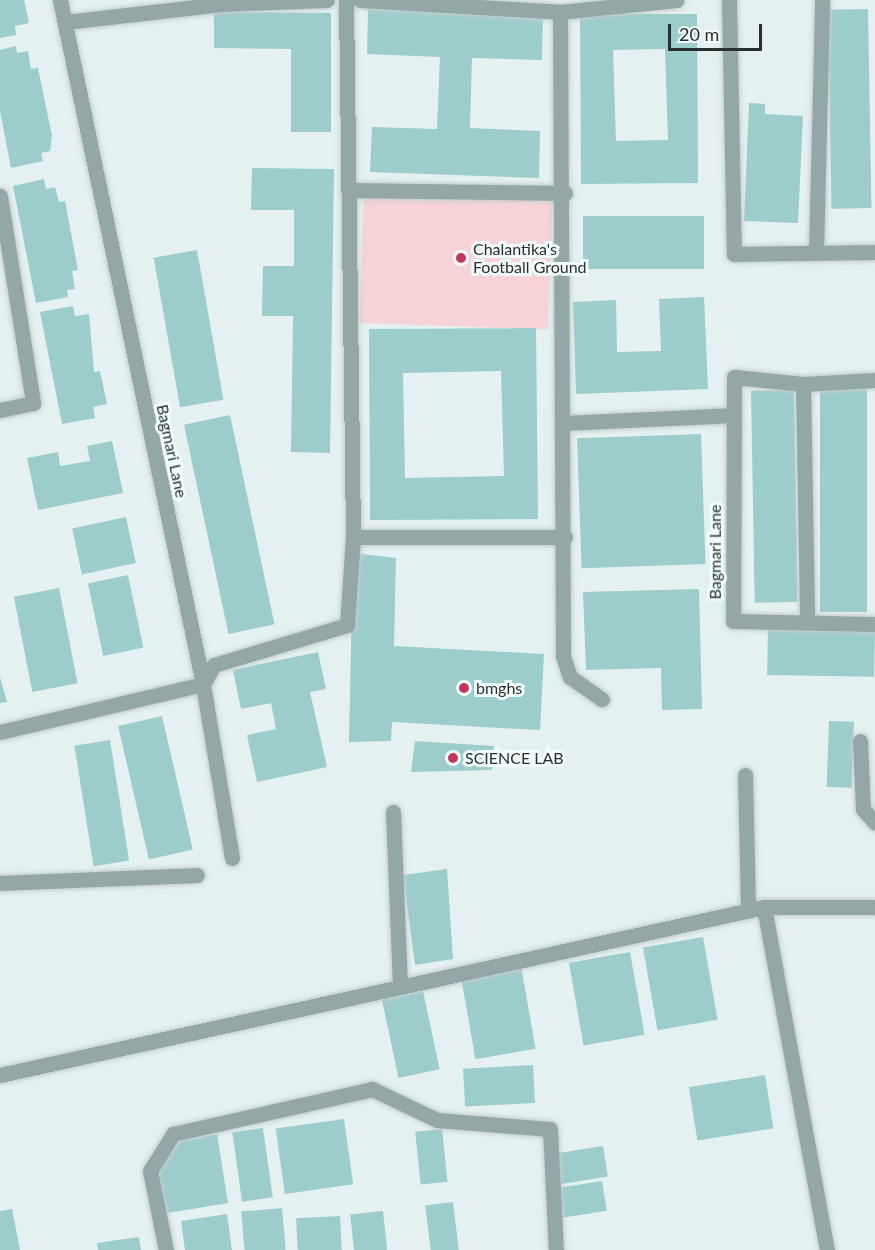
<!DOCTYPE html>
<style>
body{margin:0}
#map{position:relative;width:875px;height:1250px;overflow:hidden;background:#e5f0f0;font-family:Lato,sans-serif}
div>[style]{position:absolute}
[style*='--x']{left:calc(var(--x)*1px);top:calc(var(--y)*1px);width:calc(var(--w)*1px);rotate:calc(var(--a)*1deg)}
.green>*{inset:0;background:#f6d3d7;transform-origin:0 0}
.building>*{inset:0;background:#9dcccd;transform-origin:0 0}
.roads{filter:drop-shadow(0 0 2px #c3cdcd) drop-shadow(0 0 2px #c3cdcd)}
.lane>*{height:15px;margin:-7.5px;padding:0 7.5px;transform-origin:7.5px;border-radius:7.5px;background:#94a7a7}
.street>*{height:15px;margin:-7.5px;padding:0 7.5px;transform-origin:7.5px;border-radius:7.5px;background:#94a7a7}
.dots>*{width:16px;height:16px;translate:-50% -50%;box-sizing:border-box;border:3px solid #f2fefe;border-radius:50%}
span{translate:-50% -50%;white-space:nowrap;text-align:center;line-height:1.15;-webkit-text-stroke:6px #f2fefe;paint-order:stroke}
.poi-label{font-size:16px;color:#2a2e2e}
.left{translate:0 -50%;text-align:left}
.street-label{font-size:16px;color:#2a2e2e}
.scale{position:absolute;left:668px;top:24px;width:94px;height:27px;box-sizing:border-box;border:3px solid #2a2e2e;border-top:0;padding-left:8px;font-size:18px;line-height:21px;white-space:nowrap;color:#2a2e2e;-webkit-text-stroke:4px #f2fefe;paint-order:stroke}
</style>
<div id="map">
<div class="green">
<i style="left:364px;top:187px;width:189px;height:136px;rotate:2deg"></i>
</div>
<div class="building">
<i style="clip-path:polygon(0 0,24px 0,29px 23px,15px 26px,16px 35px,0 38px)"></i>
<i style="clip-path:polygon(368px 9px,543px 15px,542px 60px,472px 58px,470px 128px,540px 131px,539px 178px,370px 172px,372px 127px,437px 129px,440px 57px,367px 54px)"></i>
<i style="left:868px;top:9px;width:199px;height:40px;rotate:89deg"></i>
<i style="clip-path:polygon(214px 12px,331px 13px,331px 132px,291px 132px,291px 49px,214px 48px)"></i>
<i style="clip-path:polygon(evenodd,580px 14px,697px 14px,698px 183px,581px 184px,580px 14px,665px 49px,668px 140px,616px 141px,613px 50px,665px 49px)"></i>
<i style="clip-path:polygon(16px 46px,17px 53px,28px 51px,31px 69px,38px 68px,52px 136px,50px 151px,41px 153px,43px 161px,11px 168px,0 111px,0 50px)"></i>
<i style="clip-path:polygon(749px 103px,765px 104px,765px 114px,803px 116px,798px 223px,744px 221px)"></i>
<i style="clip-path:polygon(252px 168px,334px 169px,330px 453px,291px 452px,293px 316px,262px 316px,263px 266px,294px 266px,294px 210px,251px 210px)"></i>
<i style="clip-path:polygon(44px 179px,46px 189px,55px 187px,59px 202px,65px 201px,78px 270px,72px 271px,75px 289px,67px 290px,68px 297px,36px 303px,13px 186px)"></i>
<i style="left:583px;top:216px;width:121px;height:53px"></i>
<i style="left:197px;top:250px;width:152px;height:44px;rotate:80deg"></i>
<i style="clip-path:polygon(704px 297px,708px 389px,576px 394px,573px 302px,616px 300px,617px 352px,661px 351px,659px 299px)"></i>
<i style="clip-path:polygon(73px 306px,75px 316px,89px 314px,94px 372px,100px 371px,107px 404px,93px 407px,95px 418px,62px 424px,40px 312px)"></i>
<i style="clip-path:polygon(evenodd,536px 328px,538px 519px,370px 520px,369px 329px,536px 328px,501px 371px,504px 476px,405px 478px,403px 373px,501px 371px)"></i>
<i style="left:820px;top:383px;width:47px;height:229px"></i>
<i style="left:794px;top:390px;width:212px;height:43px;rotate:89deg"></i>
<i style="left:230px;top:415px;width:214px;height:47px;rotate:78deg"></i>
<i style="left:701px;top:434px;width:130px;height:124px;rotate:88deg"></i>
<i style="clip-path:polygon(112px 441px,123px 493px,38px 510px,27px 458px,58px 452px,60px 466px,90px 461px,87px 446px)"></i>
<i style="left:126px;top:517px;width:47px;height:55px;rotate:78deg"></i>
<i style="clip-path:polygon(353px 553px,396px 558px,394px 646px,544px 654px,540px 730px,392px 722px,391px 741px,349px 742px)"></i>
<i style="left:128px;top:575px;width:74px;height:41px;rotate:78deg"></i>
<i style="left:59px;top:588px;width:97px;height:46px;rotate:79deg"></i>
<i style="clip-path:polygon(699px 589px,702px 709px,662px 710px,661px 668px,586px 670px,583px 592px)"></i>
<i style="left:768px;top:627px;width:107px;height:48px;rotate:1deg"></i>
<i style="clip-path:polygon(318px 652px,326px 689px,310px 692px,327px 767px,257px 782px,247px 735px,276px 729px,271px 703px,241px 709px,233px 670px)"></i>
<i style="clip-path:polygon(0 677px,7px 702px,0 703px)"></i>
<i style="left:162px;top:716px;width:137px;height:45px;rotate:77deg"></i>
<i style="left:829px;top:721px;width:25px;height:66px;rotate:2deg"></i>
<i style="left:110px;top:740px;width:122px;height:36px;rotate:81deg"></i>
<i style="clip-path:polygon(415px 741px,494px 746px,492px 770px,411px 772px)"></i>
<i style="clip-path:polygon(447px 869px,453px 959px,415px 965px,403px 875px)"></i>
<i style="left:703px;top:937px;width:84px;height:61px;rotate:80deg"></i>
<i style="left:630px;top:952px;width:84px;height:62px;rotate:80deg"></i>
<i style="left:521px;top:966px;width:84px;height:61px;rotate:80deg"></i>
<i style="left:423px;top:991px;width:80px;height:42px;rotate:78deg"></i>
<i style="left:533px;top:1065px;width:38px;height:70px;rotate:87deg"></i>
<i style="left:765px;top:1075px;width:54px;height:77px;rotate:81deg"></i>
<i style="left:344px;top:1119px;width:66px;height:69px;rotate:82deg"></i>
<i style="left:263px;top:1128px;width:70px;height:31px;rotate:82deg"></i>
<i style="left:442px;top:1129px;width:53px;height:27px;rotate:84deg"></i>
<i style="clip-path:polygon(217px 1134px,228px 1203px,162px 1214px,154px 1171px,181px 1141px)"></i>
<i style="left:603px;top:1146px;width:31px;height:48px;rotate:81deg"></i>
<i style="left:602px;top:1181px;width:30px;height:45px;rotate:81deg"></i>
<i style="left:453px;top:1202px;width:48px;height:28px;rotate:83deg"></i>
<i style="left:282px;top:1208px;width:42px;height:41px;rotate:85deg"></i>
<i style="clip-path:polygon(12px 1209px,20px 1250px,0 1250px,0 1211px)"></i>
<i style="left:383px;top:1211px;width:39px;height:33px;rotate:84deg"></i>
<i style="clip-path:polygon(227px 1214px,232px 1250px,185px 1250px,181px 1221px)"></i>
<i style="left:340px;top:1216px;width:34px;height:44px;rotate:87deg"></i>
<i style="clip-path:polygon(139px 1237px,141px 1250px,98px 1250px,97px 1243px)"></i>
</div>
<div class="roads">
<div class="lane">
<i style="--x:0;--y:196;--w:210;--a:80.9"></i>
<i style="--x:33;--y:403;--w:34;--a:168"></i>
<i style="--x:860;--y:741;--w:68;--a:87.5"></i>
<i style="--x:863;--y:809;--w:18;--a:49"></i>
<i style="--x:745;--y:775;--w:136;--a:88.7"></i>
<i style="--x:393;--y:812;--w:174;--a:87.7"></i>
<i style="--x:0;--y:883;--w:197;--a:-2.3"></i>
</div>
<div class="street">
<i style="--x:346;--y:0;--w:537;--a:89.25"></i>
<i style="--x:353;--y:537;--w:212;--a:0"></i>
<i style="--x:360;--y:0;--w:200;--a:3.4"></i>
<i style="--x:560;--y:12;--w:117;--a:-5.9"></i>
<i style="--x:729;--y:0;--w:254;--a:88.9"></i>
<i style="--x:734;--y:254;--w:141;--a:-0.8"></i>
<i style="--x:560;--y:12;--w:644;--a:89.73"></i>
<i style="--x:563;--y:656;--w:22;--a:72"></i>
<i style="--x:570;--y:677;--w:39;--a:35"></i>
<i style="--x:66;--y:22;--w:157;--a:-6.6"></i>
<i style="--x:222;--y:4;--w:105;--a:-2.2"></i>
<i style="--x:352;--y:190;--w:213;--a:0.8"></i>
<i style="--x:816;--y:253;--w:253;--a:-88.6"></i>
<i style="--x:875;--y:380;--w:72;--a:176.8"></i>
<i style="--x:803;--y:384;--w:69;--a:-174.2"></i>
<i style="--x:734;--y:377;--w:244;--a:90.2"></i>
<i style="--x:733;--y:621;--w:142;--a:1.2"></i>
<i style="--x:803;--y:384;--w:239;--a:89"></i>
<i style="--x:566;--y:423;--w:167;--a:-2.7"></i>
<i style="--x:0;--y:732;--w:209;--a:-13.3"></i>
<i style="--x:203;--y:684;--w:699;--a:-101.81"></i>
<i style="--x:232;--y:858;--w:176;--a:-99.5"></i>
<i style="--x:203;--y:684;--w:22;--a:-60"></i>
<i style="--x:214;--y:665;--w:139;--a:-16.7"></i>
<i style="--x:347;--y:625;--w:88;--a:-86.1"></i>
<i style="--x:764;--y:907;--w:349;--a:79.6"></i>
<i style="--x:0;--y:1075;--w:782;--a:-12.4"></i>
<i style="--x:764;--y:907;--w:111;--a:0"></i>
<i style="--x:166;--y:1250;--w:81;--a:-101.4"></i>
<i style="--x:150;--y:1171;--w:44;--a:-58.1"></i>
<i style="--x:173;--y:1134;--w:204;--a:-12.7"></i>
<i style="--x:372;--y:1089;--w:72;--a:25.5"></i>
<i style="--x:437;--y:1120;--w:113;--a:4.6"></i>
<i style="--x:550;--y:1129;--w:121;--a:87.2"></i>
</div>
</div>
<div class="dots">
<i style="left:461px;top:258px;background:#c6365b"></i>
<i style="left:464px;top:688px;background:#c6365b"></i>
<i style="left:453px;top:758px;background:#c6365b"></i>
</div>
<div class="poi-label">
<span class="left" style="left:473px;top:258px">Chalantika's<br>Football Ground</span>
<span class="left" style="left:476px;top:688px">bmghs</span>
<span class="left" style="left:465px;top:758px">SCIENCE LAB</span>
</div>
<div class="street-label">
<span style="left:172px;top:451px;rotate:78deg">Bagmari Lane</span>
<span style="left:715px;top:552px;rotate:-90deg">Bagmari Lane</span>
</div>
<div class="scale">20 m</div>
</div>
